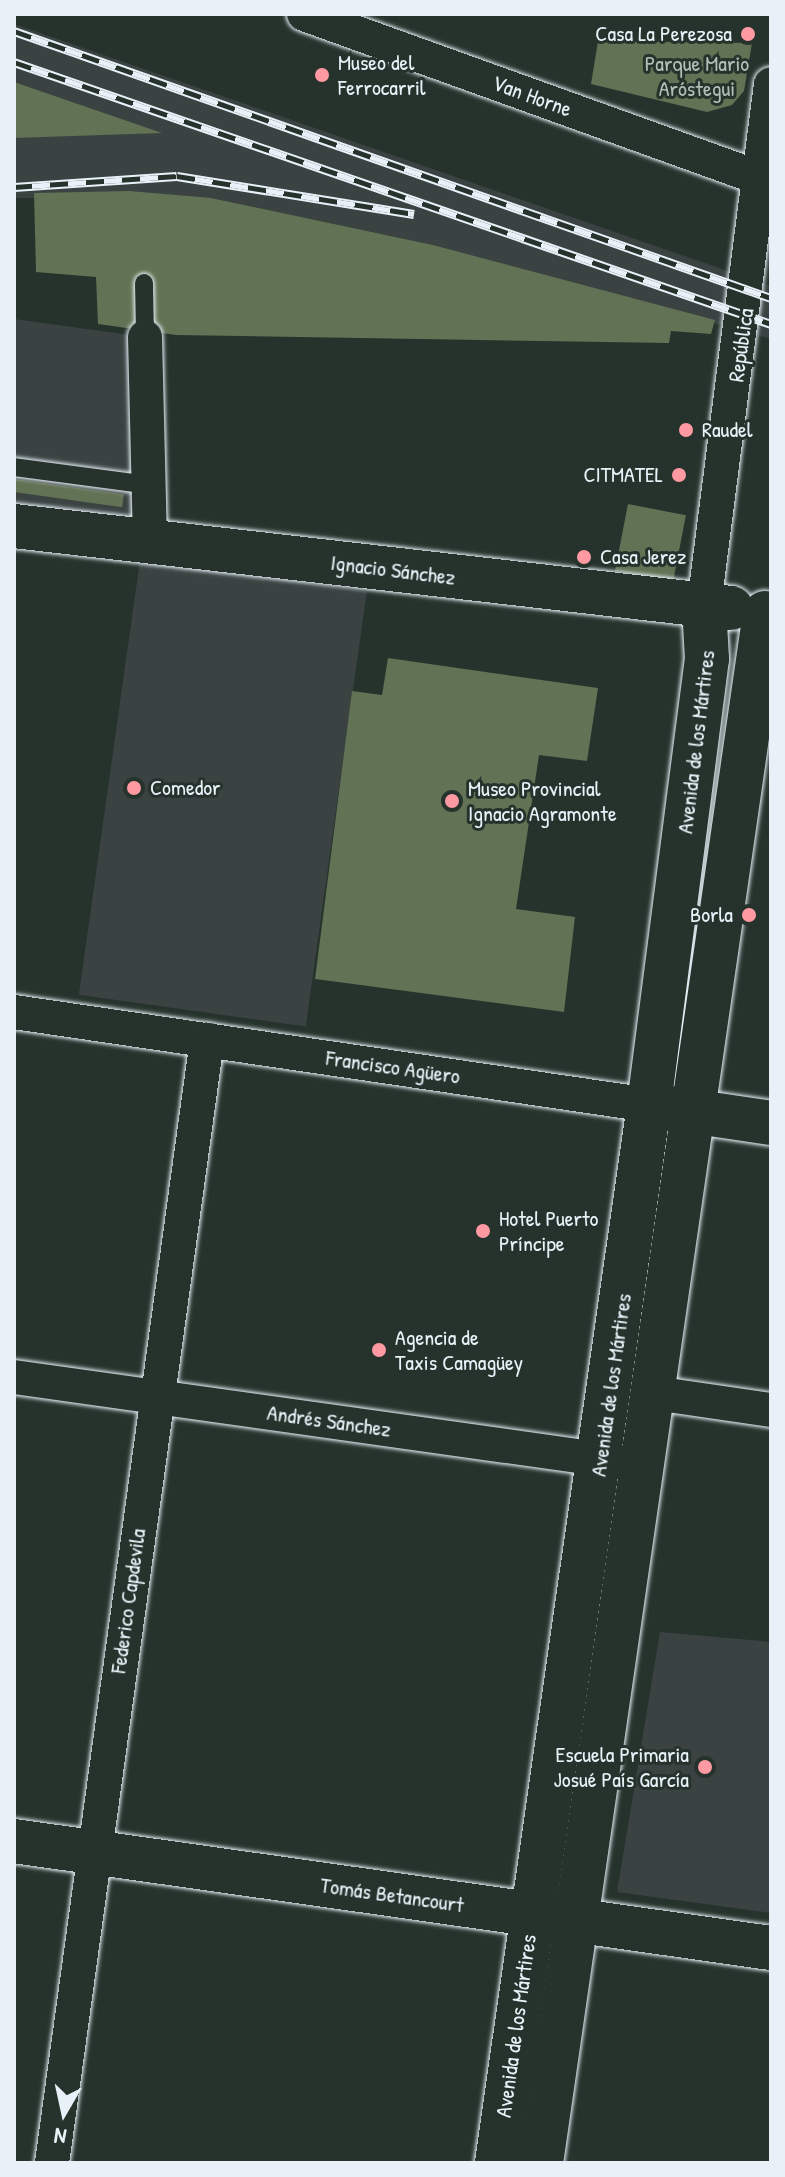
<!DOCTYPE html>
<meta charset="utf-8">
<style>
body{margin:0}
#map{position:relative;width:785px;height:2177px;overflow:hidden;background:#26332d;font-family:"Patrick Hand",sans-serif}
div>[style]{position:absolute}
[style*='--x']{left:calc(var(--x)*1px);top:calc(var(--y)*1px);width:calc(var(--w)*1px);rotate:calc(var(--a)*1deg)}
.built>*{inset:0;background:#3a4242;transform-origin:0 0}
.green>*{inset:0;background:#627254;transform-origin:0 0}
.roads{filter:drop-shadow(0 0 2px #e8f1f8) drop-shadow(0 0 2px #e8f1f8)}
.lane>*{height:18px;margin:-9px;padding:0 9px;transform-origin:9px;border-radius:9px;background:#26332d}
.street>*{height:34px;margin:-17px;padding:0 17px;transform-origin:17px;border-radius:17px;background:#26332d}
.secondary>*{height:44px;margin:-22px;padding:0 22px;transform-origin:22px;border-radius:22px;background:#26332d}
.rail>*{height:9px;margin-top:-4.5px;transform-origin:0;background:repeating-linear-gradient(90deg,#26332d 0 18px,#e8f1f8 0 36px);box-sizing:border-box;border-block:2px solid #e8f1f8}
.dots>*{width:22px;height:22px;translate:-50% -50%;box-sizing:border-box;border:4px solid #26332d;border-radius:50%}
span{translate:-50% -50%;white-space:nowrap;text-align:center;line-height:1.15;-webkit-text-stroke:6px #26332d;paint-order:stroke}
.poi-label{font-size:22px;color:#e8f1f8}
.right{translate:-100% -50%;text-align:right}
.left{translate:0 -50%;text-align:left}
.park-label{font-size:22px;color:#b2beb6}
.street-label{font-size:22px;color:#e8f1f8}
.frame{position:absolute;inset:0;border:16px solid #e8f1f8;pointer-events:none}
.north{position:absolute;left:24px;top:2073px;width:80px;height:80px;-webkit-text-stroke:6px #26332d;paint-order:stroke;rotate:189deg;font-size:22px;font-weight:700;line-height:32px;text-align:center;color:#e8f1f8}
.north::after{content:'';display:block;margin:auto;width:28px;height:36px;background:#e8f1f8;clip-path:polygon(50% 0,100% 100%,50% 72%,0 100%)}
</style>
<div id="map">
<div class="built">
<i style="clip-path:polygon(14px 24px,771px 286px,771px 339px,433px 245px,211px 198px,14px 198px)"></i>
<i style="clip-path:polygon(14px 319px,145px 337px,150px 542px,14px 526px)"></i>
<i style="left:140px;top:560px;width:229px;height:439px;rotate:8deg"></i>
<i style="clip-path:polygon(660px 1632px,771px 1642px,771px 1913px,617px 1892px)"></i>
</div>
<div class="green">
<i style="clip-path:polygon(598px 41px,752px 43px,744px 91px,732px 105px,707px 112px,591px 84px)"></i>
<i style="clip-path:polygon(14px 82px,162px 133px,14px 138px)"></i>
<i style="clip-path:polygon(129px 191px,211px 198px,433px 245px,715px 320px,711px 334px,671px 331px,669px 343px,176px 335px,98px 324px,96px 277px,36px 272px,34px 193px)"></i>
<i style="left:14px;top:479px;width:111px;height:13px;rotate:8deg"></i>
<i style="left:628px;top:504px;width:59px;height:68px;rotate:11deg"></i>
<i style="clip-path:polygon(388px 658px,598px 688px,587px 761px,539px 755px,516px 909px,575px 917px,564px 1012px,315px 979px,352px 691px,382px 695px)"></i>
</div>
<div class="roads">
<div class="lane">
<i style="--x:144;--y:283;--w:54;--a:88.9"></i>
<i style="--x:14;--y:467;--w:136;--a:7.6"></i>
</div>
<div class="street">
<i style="--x:304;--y:14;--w:485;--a:19.8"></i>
<i style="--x:145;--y:337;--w:205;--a:88.6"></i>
<i style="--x:704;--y:605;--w:525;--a:-82.67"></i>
<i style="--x:14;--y:1012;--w:642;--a:8.33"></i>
<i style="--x:14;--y:1377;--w:612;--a:7.98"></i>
<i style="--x:654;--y:1393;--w:118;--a:8.3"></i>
<i style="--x:52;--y:2163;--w:1134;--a:-82.14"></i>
</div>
<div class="secondary">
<i style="--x:14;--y:526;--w:722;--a:6.52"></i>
<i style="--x:663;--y:1107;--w:109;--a:8.4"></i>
<i style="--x:14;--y:1841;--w:765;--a:8.05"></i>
<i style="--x:497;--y:2163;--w:1069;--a:-81.82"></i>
<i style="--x:649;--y:1105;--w:450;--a:-82.6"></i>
<i style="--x:707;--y:659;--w:54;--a:-93.2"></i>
<i style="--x:541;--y:2163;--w:1566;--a:-81.78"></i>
</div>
</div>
<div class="rail">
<i style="--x:14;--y:31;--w:803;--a:19.43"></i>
<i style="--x:14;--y:62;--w:801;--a:19.09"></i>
<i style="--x:14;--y:187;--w:163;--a:-3.9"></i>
<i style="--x:177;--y:176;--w:240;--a:9.1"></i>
</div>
<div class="dots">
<i style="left:748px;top:34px;background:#ff9aa2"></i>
<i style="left:322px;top:75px;background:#ff9aa2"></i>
<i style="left:686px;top:430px;background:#ff9aa2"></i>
<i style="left:679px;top:475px;background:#ff9aa2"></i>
<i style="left:584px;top:557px;background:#ff9aa2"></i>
<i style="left:134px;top:788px;background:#ff9aa2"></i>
<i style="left:452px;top:801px;background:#ff9aa2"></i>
<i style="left:749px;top:915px;background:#ff9aa2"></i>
<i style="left:483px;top:1231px;background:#ff9aa2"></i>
<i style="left:379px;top:1350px;background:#ff9aa2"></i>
<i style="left:705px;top:1767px;background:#ff9aa2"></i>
</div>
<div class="poi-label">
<span class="right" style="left:732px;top:34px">Casa La Perezosa</span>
<span class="left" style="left:338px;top:75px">Museo del<br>Ferrocarril</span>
<span class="left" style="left:702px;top:430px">Raudel</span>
<span class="right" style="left:663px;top:475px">CITMATEL</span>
<span class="left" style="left:600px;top:557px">Casa Jerez</span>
<span class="left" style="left:150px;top:788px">Comedor</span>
<span class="left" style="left:468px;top:801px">Museo Provincial<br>Ignacio Agramonte</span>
<span class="right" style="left:733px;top:915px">Borla</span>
<span class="left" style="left:499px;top:1231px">Hotel Puerto<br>Príncipe</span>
<span class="left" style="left:395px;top:1350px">Agencia de<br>Taxis Camagüey</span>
<span class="right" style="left:689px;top:1767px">Escuela Primaria<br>Josué País García</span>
</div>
<div class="park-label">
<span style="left:697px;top:76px">Parque Mario<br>Aróstegui</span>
</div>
<div class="street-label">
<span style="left:532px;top:96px;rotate:20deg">Van Horne</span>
<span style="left:741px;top:345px;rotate:-82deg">República</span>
<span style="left:393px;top:570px;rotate:7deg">Ignacio Sánchez</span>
<span style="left:696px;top:742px;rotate:-83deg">Avenida de los Mártires</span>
<span style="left:393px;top:1067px;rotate:8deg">Francisco Agüero</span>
<span style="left:611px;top:1385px;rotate:-82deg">Avenida de los Mártires</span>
<span style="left:329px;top:1421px;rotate:8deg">Andrés Sánchez</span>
<span style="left:128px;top:1601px;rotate:-82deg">Federico Capdevila</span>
<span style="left:392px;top:1895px;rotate:8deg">Tomás Betancourt</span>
<span style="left:516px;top:2026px;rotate:-82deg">Avenida de los Mártires</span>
</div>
<div class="frame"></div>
<div class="north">N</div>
</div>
